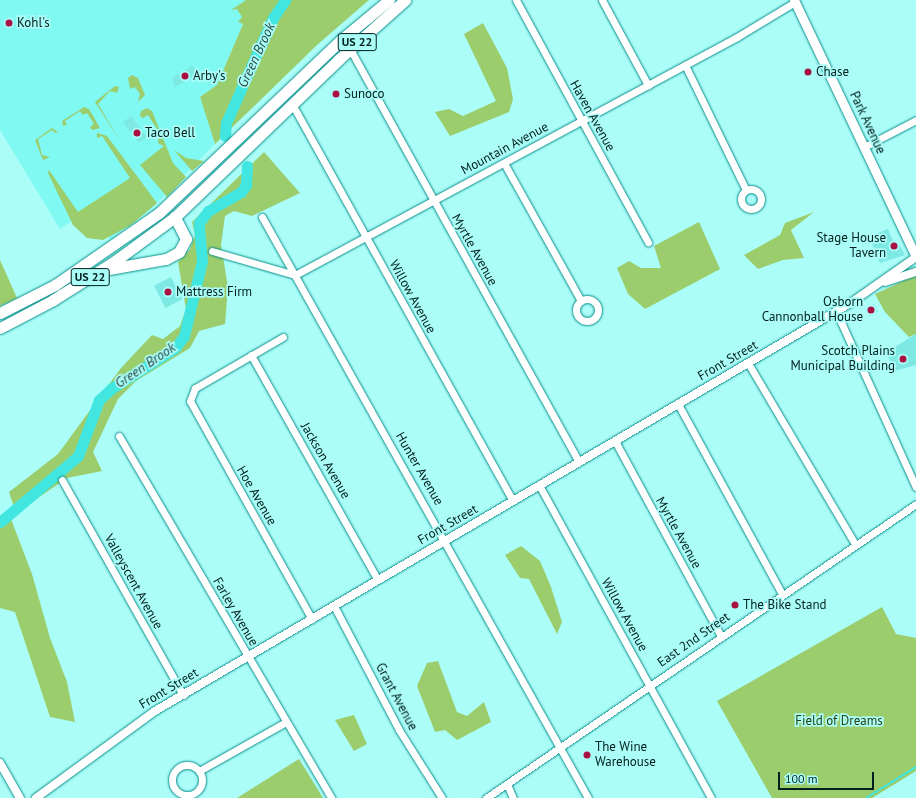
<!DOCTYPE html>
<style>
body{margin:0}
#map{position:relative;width:916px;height:798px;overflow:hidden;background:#abfdf8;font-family:"PT Sans",sans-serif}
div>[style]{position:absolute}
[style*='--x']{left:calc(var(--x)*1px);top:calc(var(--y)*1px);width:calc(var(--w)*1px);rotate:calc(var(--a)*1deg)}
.built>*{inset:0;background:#80f9f3}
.green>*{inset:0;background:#9ccd6c}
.stream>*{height:2px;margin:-1px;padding:0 1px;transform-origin:1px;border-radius:1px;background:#41e6e0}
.river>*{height:11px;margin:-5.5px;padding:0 5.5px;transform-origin:5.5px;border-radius:5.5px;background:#41e6e0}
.building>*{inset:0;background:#7ee8e3;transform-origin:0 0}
.roads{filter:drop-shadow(0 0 1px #088e8a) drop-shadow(0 0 1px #088e8a)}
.minor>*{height:7px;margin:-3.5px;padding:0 3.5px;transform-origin:3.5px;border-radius:3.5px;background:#fff}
.minor>.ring{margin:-3.5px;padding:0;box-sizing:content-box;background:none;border:7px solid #fff;border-radius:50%}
.tertiary>*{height:8px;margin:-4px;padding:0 4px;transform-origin:4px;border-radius:4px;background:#fff}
.secondary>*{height:9px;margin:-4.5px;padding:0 4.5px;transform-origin:4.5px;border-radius:4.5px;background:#fff}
.trunk>*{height:11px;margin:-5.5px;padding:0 5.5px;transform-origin:5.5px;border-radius:5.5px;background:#fff}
.dots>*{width:11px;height:11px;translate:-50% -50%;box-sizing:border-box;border:2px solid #abfdf8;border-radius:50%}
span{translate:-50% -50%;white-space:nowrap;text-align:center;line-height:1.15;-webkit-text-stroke:3.5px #abfdf8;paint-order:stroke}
.shield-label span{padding:1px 3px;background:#abfdf8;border:1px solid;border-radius:3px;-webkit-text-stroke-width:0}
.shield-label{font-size:12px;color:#001f1e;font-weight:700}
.poi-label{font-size:13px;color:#001f1e}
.left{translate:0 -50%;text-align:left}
.right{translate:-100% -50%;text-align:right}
.street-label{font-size:13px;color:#001f1e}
.park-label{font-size:13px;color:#273e0d}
.water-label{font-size:14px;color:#274846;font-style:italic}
.scale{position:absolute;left:778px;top:772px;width:96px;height:18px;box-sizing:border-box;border:2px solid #001f1e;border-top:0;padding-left:5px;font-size:12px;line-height:14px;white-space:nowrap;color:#001f1e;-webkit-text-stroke:3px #abfdf8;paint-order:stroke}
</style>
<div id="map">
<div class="built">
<i style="clip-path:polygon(0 0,253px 0,217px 85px,200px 97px,215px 144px,152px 208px,110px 239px,90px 208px,60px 229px,0 130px)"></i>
</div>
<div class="green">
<i style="clip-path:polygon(246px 0,369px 0,317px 45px,215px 144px,200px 97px,217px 85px,243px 24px,238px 22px,242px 17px,237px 9px,231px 10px)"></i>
<i style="clip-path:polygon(483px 23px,507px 68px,513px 99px,509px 112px,450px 136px,435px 112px,449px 109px,463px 116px,496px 101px,464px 34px)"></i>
<i style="clip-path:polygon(132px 75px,138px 78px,145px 95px,138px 102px,140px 94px,135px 87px,130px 89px,128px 78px)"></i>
<i style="clip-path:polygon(115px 86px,119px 87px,117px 93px,110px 91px,98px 104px,120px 141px,95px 102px)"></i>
<i style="clip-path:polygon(84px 107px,89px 109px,100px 128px,92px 130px,90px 127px,94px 124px,87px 113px,83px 115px,80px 111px,65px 121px,67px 125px,63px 126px,62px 121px)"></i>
<i style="clip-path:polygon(147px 108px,152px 111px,173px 163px,186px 177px,167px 197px,140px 165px,164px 146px,158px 143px,159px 132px,148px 115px,143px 118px,140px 116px,141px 111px)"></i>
<i style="clip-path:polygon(52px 128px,58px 132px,55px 133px,52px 130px,38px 139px,42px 155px,50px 157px,43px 160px,35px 140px)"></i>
<i style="clip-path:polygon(97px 133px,107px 136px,157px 203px,131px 225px,103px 240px,87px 238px,73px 225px,48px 173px,49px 170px,78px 212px,130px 178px,102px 136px,97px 138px)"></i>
<i style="clip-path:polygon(174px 150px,186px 158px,204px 161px,192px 171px)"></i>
<i style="clip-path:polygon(264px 152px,300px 193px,252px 216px,234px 211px,225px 216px,221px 245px,228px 287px,225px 324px,199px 331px,190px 348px,136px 381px,118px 399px,93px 452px,102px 471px,67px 478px,16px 513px,9px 492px,58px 454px,121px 368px,152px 335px,163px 339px,180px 326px,186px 309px,178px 262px,190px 249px,195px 235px,192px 222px)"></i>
<i style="clip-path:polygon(814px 212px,791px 230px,804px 258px,783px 260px,758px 269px,744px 255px,780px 235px,785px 223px)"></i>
<i style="clip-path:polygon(699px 222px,720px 269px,645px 309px,628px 294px,617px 268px,629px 261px,641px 268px,661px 268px,654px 246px)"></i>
<i style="clip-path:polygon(0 260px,17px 298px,0 306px)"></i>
<i style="clip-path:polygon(914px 276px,916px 276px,916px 334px,909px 337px,885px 312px,875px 294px)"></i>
<i style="clip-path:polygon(11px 519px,32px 574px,50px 638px,67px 682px,75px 722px,50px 717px,15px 612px,0 608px,0 528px)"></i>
<i style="clip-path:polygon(521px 546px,540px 561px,551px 587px,562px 622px,557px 634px,529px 579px,520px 578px,505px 555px)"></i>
<i style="clip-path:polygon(882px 607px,896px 634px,916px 638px,916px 771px,872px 798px,772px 798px,717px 701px)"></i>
<i style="clip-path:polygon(438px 661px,457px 712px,467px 716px,484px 702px,491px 722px,457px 740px,445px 730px,435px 732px,417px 686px,427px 663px)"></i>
<i style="clip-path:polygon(354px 715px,367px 744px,354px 751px,335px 720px)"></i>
<i style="clip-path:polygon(299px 759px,323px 798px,237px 798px)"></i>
</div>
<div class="stream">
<i style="--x:866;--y:798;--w:59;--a:-31.8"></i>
</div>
<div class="river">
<i style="--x:225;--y:136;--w:13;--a:-86"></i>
<i style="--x:226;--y:123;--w:35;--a:-66"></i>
<i style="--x:240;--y:91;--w:80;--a:-65.7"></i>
<i style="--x:273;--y:18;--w:22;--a:-56"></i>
<i style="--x:0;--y:522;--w:102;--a:-40.2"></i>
<i style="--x:78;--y:456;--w:60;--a:-69.4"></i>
<i style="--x:99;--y:400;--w:18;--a:-43"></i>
<i style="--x:112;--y:388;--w:75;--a:-32.4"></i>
<i style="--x:175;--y:348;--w:15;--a:-53"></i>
<i style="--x:184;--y:336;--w:77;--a:-76.5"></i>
<i style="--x:202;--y:261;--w:38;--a:-95"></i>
<i style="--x:199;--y:223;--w:15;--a:-53"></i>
<i style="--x:208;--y:211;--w:38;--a:-30"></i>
<i style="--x:241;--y:192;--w:9;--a:-54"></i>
<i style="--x:246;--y:185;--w:19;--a:-87"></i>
</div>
<div class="building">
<i style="clip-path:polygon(192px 66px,198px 74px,175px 87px,172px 78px)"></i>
<i style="left:131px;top:116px;width:26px;height:10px;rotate:53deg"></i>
<i style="clip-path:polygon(888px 229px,895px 246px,899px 244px,905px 255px,880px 263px,871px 241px,865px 244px,863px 239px)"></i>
<i style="left:171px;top:277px;width:25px;height:19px;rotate:63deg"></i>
<i style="left:874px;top:304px;width:8px;height:10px;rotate:60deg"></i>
<i style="clip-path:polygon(916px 334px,916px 365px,894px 371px,887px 352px)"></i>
</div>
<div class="roads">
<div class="minor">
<i style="--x:516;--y:0;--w:276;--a:61.4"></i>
<i style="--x:602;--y:0;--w:97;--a:61.6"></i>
<i style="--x:350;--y:49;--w:472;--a:61"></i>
<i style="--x:685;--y:65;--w:139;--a:64"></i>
<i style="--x:292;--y:104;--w:454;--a:60.9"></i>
<i style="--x:864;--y:147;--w:59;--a:-27.4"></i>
<i style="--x:504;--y:163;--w:158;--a:60.8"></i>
<i class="ring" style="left:741px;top:189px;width:13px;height:13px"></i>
<i style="--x:262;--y:217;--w:666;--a:60.7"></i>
<i style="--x:212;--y:251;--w:86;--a:16.1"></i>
<i style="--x:295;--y:275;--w:502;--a:-28.3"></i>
<i style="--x:737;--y:37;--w:68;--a:-31.1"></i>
<i class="ring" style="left:576px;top:299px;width:15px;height:15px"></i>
<i style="--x:836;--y:311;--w:193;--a:65.6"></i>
<i style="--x:283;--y:337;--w:102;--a:149.9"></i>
<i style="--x:195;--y:388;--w:14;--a:111"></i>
<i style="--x:190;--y:401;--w:250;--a:60.8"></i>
<i style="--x:251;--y:355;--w:258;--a:60.6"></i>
<i style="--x:748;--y:363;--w:210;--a:59.4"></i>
<i style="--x:678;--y:404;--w:217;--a:61.3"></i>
<i style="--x:119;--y:436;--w:420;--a:59.6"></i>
<i style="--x:615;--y:441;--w:222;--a:61.5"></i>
<i style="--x:62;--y:480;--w:247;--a:60.6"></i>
<i style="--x:539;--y:485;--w:357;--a:61.2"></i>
<i style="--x:334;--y:606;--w:140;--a:62.3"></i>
<i style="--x:399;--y:730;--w:80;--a:57.7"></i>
<i class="ring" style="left:172px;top:765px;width:23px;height:23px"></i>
<i style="--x:199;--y:771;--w:100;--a:-29.4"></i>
<i style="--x:507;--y:784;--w:15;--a:67"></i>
<i style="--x:486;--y:798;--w:521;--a:-34.36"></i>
</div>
<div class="tertiary">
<i style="--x:885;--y:282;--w:33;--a:-18"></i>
<i style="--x:0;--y:763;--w:40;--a:60.3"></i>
<i style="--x:36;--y:798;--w:147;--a:-36.2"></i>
<i style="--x:155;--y:711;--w:808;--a:-30.4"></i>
<i style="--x:852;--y:302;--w:78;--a:-35.1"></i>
</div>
<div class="secondary">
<i style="--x:794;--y:0;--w:284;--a:64.6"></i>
</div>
<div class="trunk">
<i style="--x:109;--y:269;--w:58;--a:-10"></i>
<i style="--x:166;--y:259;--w:15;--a:-28"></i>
<i style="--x:179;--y:252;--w:15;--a:-62"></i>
<i style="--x:186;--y:239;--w:25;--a:-117"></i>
<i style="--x:0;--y:313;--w:62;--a:-27"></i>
<i style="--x:55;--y:285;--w:126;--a:-34.7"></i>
<i style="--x:159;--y:213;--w:253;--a:-43.6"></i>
<i style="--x:342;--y:39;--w:61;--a:-39.7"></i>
<i style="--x:0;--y:328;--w:60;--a:-27.8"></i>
<i style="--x:53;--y:300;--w:73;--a:-32.2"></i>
<i style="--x:115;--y:261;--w:74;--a:-36.3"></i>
<i style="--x:175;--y:217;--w:226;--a:-43.9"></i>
<i style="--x:338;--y:60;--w:90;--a:-41.8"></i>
</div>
</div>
<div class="dots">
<i style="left:9px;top:23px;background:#a71041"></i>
<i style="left:808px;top:72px;background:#a71041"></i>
<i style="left:185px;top:76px;background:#a71041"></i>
<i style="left:336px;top:94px;background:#a71041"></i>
<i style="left:137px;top:133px;background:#a71041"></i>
<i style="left:894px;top:246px;background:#a71041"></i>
<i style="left:168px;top:292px;background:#a71041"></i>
<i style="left:871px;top:310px;background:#a71041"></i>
<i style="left:903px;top:359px;background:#a71041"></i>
<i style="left:735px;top:605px;background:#a71041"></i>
<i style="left:587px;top:755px;background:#a71041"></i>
</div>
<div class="shield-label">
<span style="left:357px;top:42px">US 22</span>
<span style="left:90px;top:277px">US 22</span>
</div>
<div class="poi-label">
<span class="left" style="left:17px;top:23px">Kohl's</span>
<span class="left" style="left:816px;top:72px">Chase</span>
<span class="left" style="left:193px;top:76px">Arby's</span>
<span class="left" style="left:344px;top:94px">Sunoco</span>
<span class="left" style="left:145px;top:133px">Taco Bell</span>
<span class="right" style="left:886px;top:246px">Stage House<br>Tavern</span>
<span class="left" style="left:176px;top:292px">Mattress Firm</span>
<span class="right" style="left:863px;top:310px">Osborn<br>Cannonball House</span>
<span class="right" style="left:895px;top:359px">Scotch Plains<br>Municipal Building</span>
<span class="left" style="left:743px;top:605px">The Bike Stand</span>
<span class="left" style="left:595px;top:755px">The Wine<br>Warehouse</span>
</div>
<div class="street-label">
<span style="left:592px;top:116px;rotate:61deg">Haven Avenue</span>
<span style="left:867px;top:123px;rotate:65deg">Park Avenue</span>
<span style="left:505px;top:149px;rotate:-28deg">Mountain Avenue</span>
<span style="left:474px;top:250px;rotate:61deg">Myrtle Avenue</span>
<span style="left:412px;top:297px;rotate:61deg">Willow Avenue</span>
<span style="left:728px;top:361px;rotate:-30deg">Front Street</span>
<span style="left:325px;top:461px;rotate:60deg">Jackson Avenue</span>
<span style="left:419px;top:469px;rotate:60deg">Hunter Avenue</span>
<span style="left:256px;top:496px;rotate:60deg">Hoe Avenue</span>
<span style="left:448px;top:525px;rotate:-30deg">Front Street</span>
<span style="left:678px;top:533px;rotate:61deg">Myrtle Avenue</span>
<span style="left:133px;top:582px;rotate:61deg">Valleyscent Avenue</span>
<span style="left:235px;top:612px;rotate:60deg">Farley Avenue</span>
<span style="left:624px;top:615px;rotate:61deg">Willow Avenue</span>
<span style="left:694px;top:640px;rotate:-35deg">East 2nd Street</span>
<span style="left:169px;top:689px;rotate:-31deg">Front Street</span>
<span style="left:396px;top:697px;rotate:62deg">Grant Avenue</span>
</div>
<div class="park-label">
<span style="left:839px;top:721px">Field of Dreams</span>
</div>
<div class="water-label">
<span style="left:256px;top:55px;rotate:-65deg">Green Brook</span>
<span style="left:145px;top:365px;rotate:-34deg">Green Brook</span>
</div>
<div class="scale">100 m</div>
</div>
